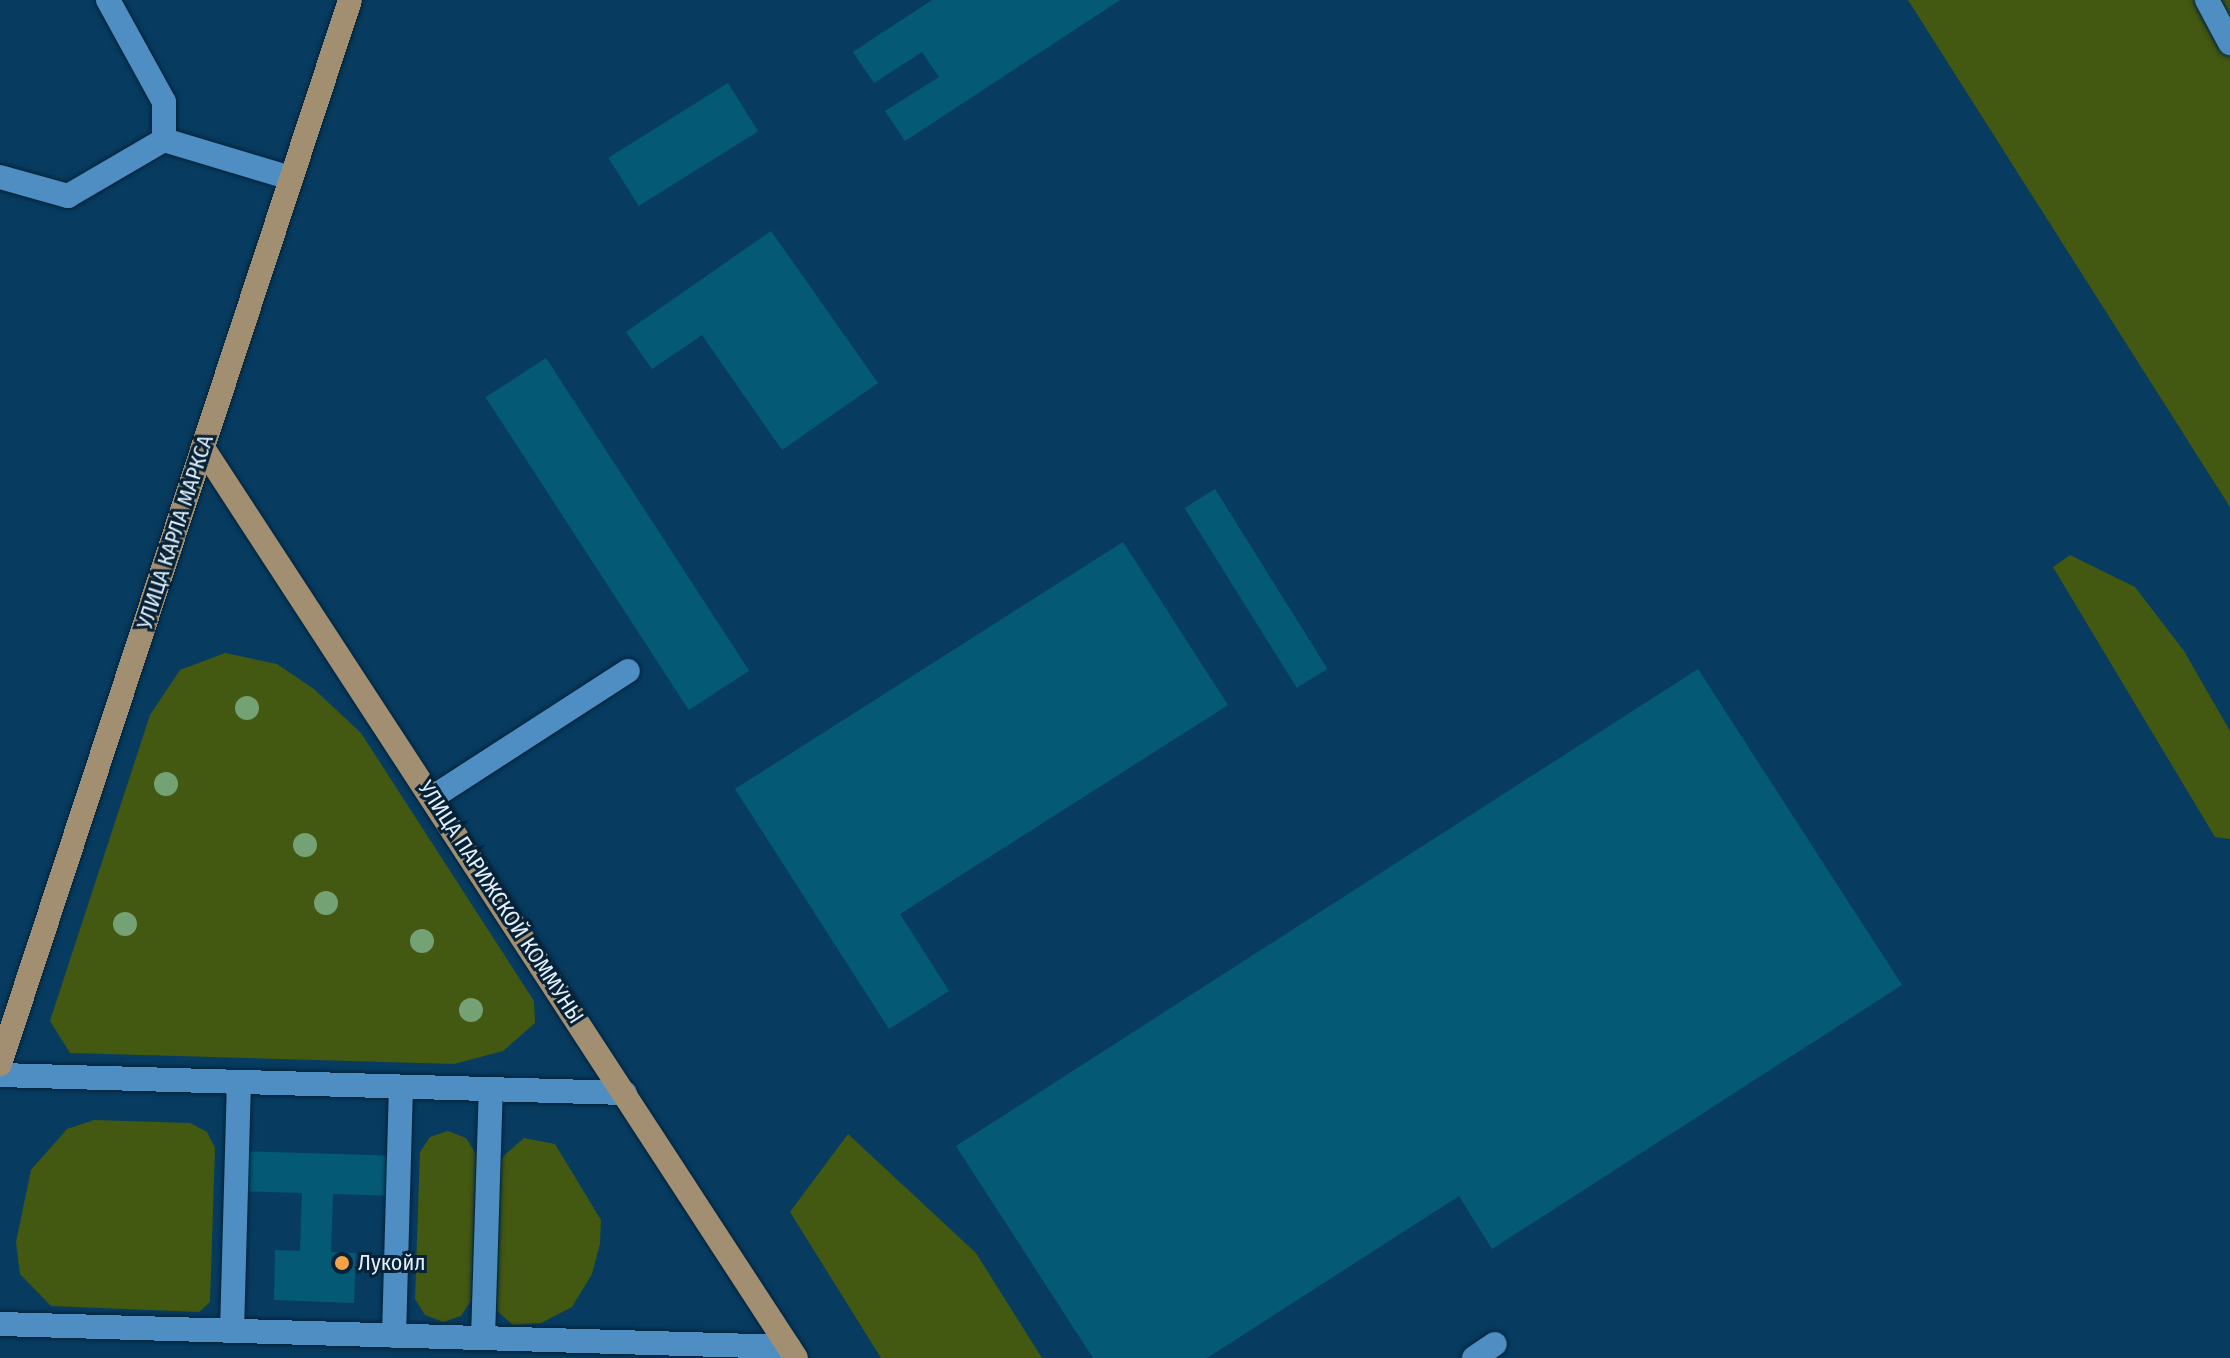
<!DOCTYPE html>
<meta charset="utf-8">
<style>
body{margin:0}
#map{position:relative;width:2230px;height:1358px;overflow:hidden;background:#073c60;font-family:"Fira Sans Condensed",sans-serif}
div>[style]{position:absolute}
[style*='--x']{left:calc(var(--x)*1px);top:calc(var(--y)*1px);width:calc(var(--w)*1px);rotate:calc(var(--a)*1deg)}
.green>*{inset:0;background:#435811}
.building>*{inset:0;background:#045a74;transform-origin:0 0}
.roads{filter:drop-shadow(0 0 2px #00223b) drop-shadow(0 0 2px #00223b)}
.minor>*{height:24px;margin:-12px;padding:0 12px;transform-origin:12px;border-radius:12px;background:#4f8ec2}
.major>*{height:24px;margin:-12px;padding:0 12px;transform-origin:12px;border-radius:12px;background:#a28f71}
.trees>*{width:24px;height:24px;margin:-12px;border-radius:50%;background:#74a275}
.dots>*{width:22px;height:22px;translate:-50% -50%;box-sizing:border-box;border:4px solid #072236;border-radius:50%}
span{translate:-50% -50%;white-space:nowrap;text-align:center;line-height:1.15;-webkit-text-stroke:6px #072236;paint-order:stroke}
.street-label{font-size:22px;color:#e3f0fb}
.poi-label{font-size:22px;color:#e3f0fb}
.left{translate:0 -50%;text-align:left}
</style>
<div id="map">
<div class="green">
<i style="clip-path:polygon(1908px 0,2230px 0,2230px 507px)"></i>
<i style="clip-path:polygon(2070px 555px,2135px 587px,2184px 651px,2230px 731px,2230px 839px,2215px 837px,2053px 567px)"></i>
<i style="clip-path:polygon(225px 653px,277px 664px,314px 689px,361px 733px,534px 1001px,535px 1023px,503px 1051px,454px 1064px,70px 1053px,50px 1021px,150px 715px,180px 670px)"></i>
<i style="clip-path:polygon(94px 1120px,190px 1123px,207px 1132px,215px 1148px,210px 1302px,199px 1312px,51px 1306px,20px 1274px,16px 1242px,31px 1170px,67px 1129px)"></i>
<i style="clip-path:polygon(448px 1131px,466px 1138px,476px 1154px,471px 1301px,461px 1316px,443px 1322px,425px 1315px,415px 1299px,420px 1152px,430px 1137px)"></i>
<i style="clip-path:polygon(848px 1134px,976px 1253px,1042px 1358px,881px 1358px,790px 1212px)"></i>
<i style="clip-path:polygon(524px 1138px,555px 1144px,601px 1220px,600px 1244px,592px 1274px,572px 1307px,541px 1323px,513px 1325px,497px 1311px,501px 1158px)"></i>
</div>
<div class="building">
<i style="clip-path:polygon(932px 0,1120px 0,905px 141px,885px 111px,939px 77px,922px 52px,874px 83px,853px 52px)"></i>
<i style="left:728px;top:83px;width:57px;height:141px;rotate:58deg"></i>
<i style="clip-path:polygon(771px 231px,878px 383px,782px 450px,702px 335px,652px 369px,626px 332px)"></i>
<i style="left:546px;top:358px;width:373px;height:72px;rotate:57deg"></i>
<i style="left:1215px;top:489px;width:212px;height:36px;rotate:58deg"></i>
<i style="clip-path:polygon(1123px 542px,1228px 705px,900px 914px,949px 991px,889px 1029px,735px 789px)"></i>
<i style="clip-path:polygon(1698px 669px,1902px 985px,1492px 1249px,1459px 1196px,1207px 1358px,1093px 1358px,956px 1146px)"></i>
<i style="clip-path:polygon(233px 1151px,403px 1156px,402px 1196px,333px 1194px,331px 1252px,356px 1253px,354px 1303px,274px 1300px,275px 1250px,300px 1251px,302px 1193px,233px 1191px)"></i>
</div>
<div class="roads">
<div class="minor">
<i style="--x:108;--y:0;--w:116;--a:61.2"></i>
<i style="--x:164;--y:102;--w:38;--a:90"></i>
<i style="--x:2207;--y:0;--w:49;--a:61.9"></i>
<i style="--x:0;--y:177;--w:71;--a:15.6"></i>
<i style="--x:68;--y:196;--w:111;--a:-30.3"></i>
<i style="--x:164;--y:140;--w:133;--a:16.7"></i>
<i style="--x:433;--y:797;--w:232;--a:-32.9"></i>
<i style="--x:0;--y:1075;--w:625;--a:1.65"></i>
<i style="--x:0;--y:1324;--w:789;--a:1.67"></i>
<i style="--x:232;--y:1331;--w:249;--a:-88.4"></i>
<i style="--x:394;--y:1336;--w:249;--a:-88.4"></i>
<i style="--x:483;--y:1338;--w:249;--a:-88.2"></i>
<i style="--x:1474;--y:1358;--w:25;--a:-34"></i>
</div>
<div class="major">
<i style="--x:203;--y:448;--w:1086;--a:56.91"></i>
<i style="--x:0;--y:1064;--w:1120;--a:-71.79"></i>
</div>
</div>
<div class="trees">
<i style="left:247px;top:708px"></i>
<i style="left:166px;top:784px"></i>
<i style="left:305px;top:845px"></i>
<i style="left:326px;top:903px"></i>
<i style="left:125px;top:924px"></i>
<i style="left:422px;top:941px"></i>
<i style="left:471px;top:1010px"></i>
</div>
<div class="dots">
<i style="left:342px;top:1263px;background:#f5a246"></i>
</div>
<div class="street-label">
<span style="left:175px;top:532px;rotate:-72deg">УЛИЦА КАРЛА МАРКСА</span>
<span style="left:501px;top:902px;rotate:57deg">УЛИЦА ПАРИЖСКОЙ КОММУНЫ</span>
</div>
<div class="poi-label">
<span class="left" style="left:358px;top:1263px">Лукойл</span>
</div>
</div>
